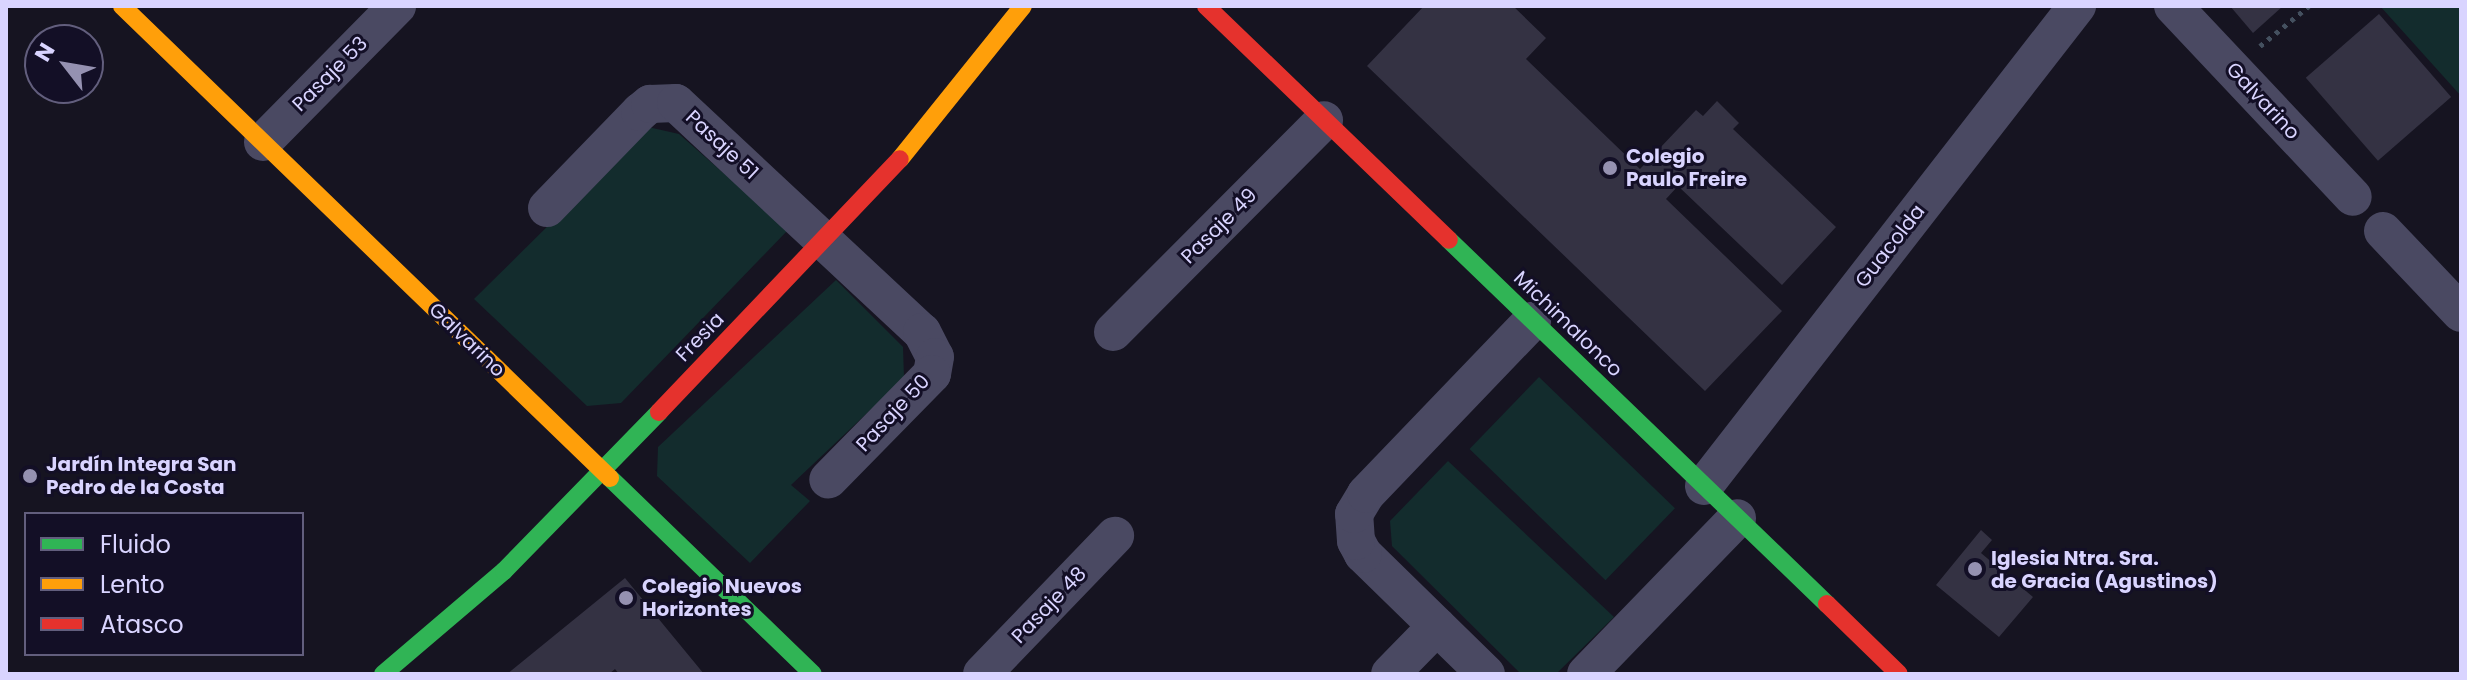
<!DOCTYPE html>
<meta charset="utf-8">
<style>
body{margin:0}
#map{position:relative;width:2467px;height:680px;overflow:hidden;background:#161421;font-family:Poppins,sans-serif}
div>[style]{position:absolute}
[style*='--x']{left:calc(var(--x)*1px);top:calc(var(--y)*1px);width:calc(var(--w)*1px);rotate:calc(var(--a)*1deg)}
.green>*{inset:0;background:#132c2d;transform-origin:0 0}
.building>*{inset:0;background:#343243;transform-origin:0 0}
.path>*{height:5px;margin-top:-2.5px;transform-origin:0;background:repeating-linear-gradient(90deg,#44505f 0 4px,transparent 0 10px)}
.street>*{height:38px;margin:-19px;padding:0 19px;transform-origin:19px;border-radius:19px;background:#4a4962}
.fast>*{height:18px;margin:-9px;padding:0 9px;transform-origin:9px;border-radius:9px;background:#30b455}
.slow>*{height:18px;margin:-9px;padding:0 9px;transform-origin:9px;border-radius:9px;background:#ff9f0a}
.jam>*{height:18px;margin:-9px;padding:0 9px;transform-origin:9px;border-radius:9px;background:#e5322d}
.dots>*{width:22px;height:22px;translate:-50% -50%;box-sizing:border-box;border:4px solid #130f26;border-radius:50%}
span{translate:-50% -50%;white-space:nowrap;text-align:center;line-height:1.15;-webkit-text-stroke:6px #130f26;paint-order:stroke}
.street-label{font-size:20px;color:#d9d4ff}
.poi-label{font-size:20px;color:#d9d4ff;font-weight:700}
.left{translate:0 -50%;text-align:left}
.frame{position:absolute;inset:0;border:8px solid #d9d4ff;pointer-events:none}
.legend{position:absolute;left:24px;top:512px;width:280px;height:144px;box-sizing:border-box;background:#130f26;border:2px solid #625e7d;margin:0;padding:10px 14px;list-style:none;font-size:24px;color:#d9d4ff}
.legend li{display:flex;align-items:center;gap:16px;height:40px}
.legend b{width:40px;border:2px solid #625e7d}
.north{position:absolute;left:24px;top:24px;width:80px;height:80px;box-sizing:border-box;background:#130f26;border:2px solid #625e7d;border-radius:50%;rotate:301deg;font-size:22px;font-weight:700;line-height:32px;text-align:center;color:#d9d4ff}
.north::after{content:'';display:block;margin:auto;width:28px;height:36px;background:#9591b1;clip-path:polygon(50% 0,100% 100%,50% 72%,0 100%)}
</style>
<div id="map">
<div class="green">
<i style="clip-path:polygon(2380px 6px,2461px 6px,2461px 96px)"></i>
<i style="clip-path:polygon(648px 127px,679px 134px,788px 230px,621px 403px,587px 406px,474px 299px)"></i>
<i style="clip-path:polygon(836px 280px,903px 347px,904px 378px,791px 485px,810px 501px,750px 563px,657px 476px,658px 447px)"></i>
<i style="left:1539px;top:377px;width:189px;height:100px;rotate:44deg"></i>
<i style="clip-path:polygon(1448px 461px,1614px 617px,1556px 674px,1521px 674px,1392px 546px,1390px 521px)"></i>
</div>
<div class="building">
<i style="clip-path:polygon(1424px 6px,1513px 6px,1546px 38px,1526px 59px,1640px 169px,1696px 110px,1703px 116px,1717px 101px,1739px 123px,1733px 129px,1836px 227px,1782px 285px,1678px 186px,1666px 199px,1782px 311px,1705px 391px,1367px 66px)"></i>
<i style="clip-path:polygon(2230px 6px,2283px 6px,2253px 33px)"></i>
<i style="left:2379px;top:14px;width:110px;height:97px;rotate:49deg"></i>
<i style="clip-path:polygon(1981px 530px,1992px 540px,1981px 553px,2033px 597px,1999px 637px,1936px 585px)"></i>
<i style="clip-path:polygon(625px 578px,704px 674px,619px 674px,615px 669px,609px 674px,507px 674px)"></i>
</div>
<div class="path">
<i style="--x:2260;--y:46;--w:63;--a:-39.2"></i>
</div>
<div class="street">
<i style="--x:2173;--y:6;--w:262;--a:46.7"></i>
<i style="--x:263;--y:142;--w:191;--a:-45.4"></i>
<i style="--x:547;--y:208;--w:134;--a:-45.9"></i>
<i style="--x:640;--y:112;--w:13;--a:-39"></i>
<i style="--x:650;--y:104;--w:26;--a:-2"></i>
<i style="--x:676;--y:103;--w:336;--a:43"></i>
<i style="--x:922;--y:332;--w:28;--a:63"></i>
<i style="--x:935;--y:357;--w:17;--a:100"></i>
<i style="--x:932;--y:374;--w:148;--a:134.5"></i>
<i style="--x:2383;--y:231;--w:113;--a:46.4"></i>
<i style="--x:1113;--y:332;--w:299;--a:-45.1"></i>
<i style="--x:1704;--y:486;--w:608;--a:-52.15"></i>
<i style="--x:982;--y:674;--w:192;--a:-46.1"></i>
<i style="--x:1390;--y:674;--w:67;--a:-45.6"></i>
<i style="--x:1486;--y:674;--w:172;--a:-135.7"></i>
<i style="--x:1363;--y:554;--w:15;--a:-118"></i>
<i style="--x:1356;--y:541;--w:27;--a:-94"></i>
<i style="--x:1354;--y:514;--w:23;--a:-59"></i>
<i style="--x:1366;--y:494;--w:240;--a:-46.2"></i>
<i style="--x:1586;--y:674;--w:217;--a:-45.9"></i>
</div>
<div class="fast">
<i style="--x:1449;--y:240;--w:525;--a:43.92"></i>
<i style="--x:610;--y:478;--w:282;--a:44"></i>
<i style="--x:383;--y:674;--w:159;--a:-40.4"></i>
<i style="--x:504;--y:571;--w:222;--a:-45.7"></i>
</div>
<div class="slow">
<i style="--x:122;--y:6;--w:679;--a:44.05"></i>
<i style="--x:900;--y:159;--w:196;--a:-51.2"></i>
</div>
<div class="jam">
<i style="--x:1206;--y:6;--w:337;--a:43.9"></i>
<i style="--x:659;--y:412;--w:349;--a:-46.4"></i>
<i style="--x:1827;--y:604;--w:100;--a:44.2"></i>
</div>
<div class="dots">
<i style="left:1610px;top:168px;background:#9591b1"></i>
<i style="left:30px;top:476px;background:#9591b1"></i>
<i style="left:1975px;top:569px;background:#9591b1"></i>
<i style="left:626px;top:598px;background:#9591b1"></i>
</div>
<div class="street-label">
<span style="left:330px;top:74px;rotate:-45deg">Pasaje 53</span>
<span style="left:2263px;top:101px;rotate:47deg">Galvarino</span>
<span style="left:722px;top:145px;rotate:43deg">Pasaje 51</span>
<span style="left:1219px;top:226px;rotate:-45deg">Pasaje 49</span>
<span style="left:1890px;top:246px;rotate:-52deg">Guacolda</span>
<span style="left:1568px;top:324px;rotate:44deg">Michimalonco</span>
<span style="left:700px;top:337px;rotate:-46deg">Fresia</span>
<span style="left:467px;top:340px;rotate:44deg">Galvarino</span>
<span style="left:893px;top:413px;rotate:-47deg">Pasaje 50</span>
<span style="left:1049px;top:605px;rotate:-46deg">Pasaje 48</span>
</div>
<div class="poi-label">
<span class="left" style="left:1626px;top:168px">Colegio<br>Paulo Freire</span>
<span class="left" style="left:46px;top:476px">Jardín Integra San<br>Pedro de la Costa</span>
<span class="left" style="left:1991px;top:570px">Iglesia Ntra. Sra.<br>de Gracia (Agustinos)</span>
<span class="left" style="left:642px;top:598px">Colegio Nuevos<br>Horizontes</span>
</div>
<div class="frame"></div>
<ul class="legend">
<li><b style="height:10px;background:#30b455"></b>Fluido</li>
<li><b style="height:10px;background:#ff9f0a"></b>Lento</li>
<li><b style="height:10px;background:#e5322d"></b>Atasco</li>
</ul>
<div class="north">N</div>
</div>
